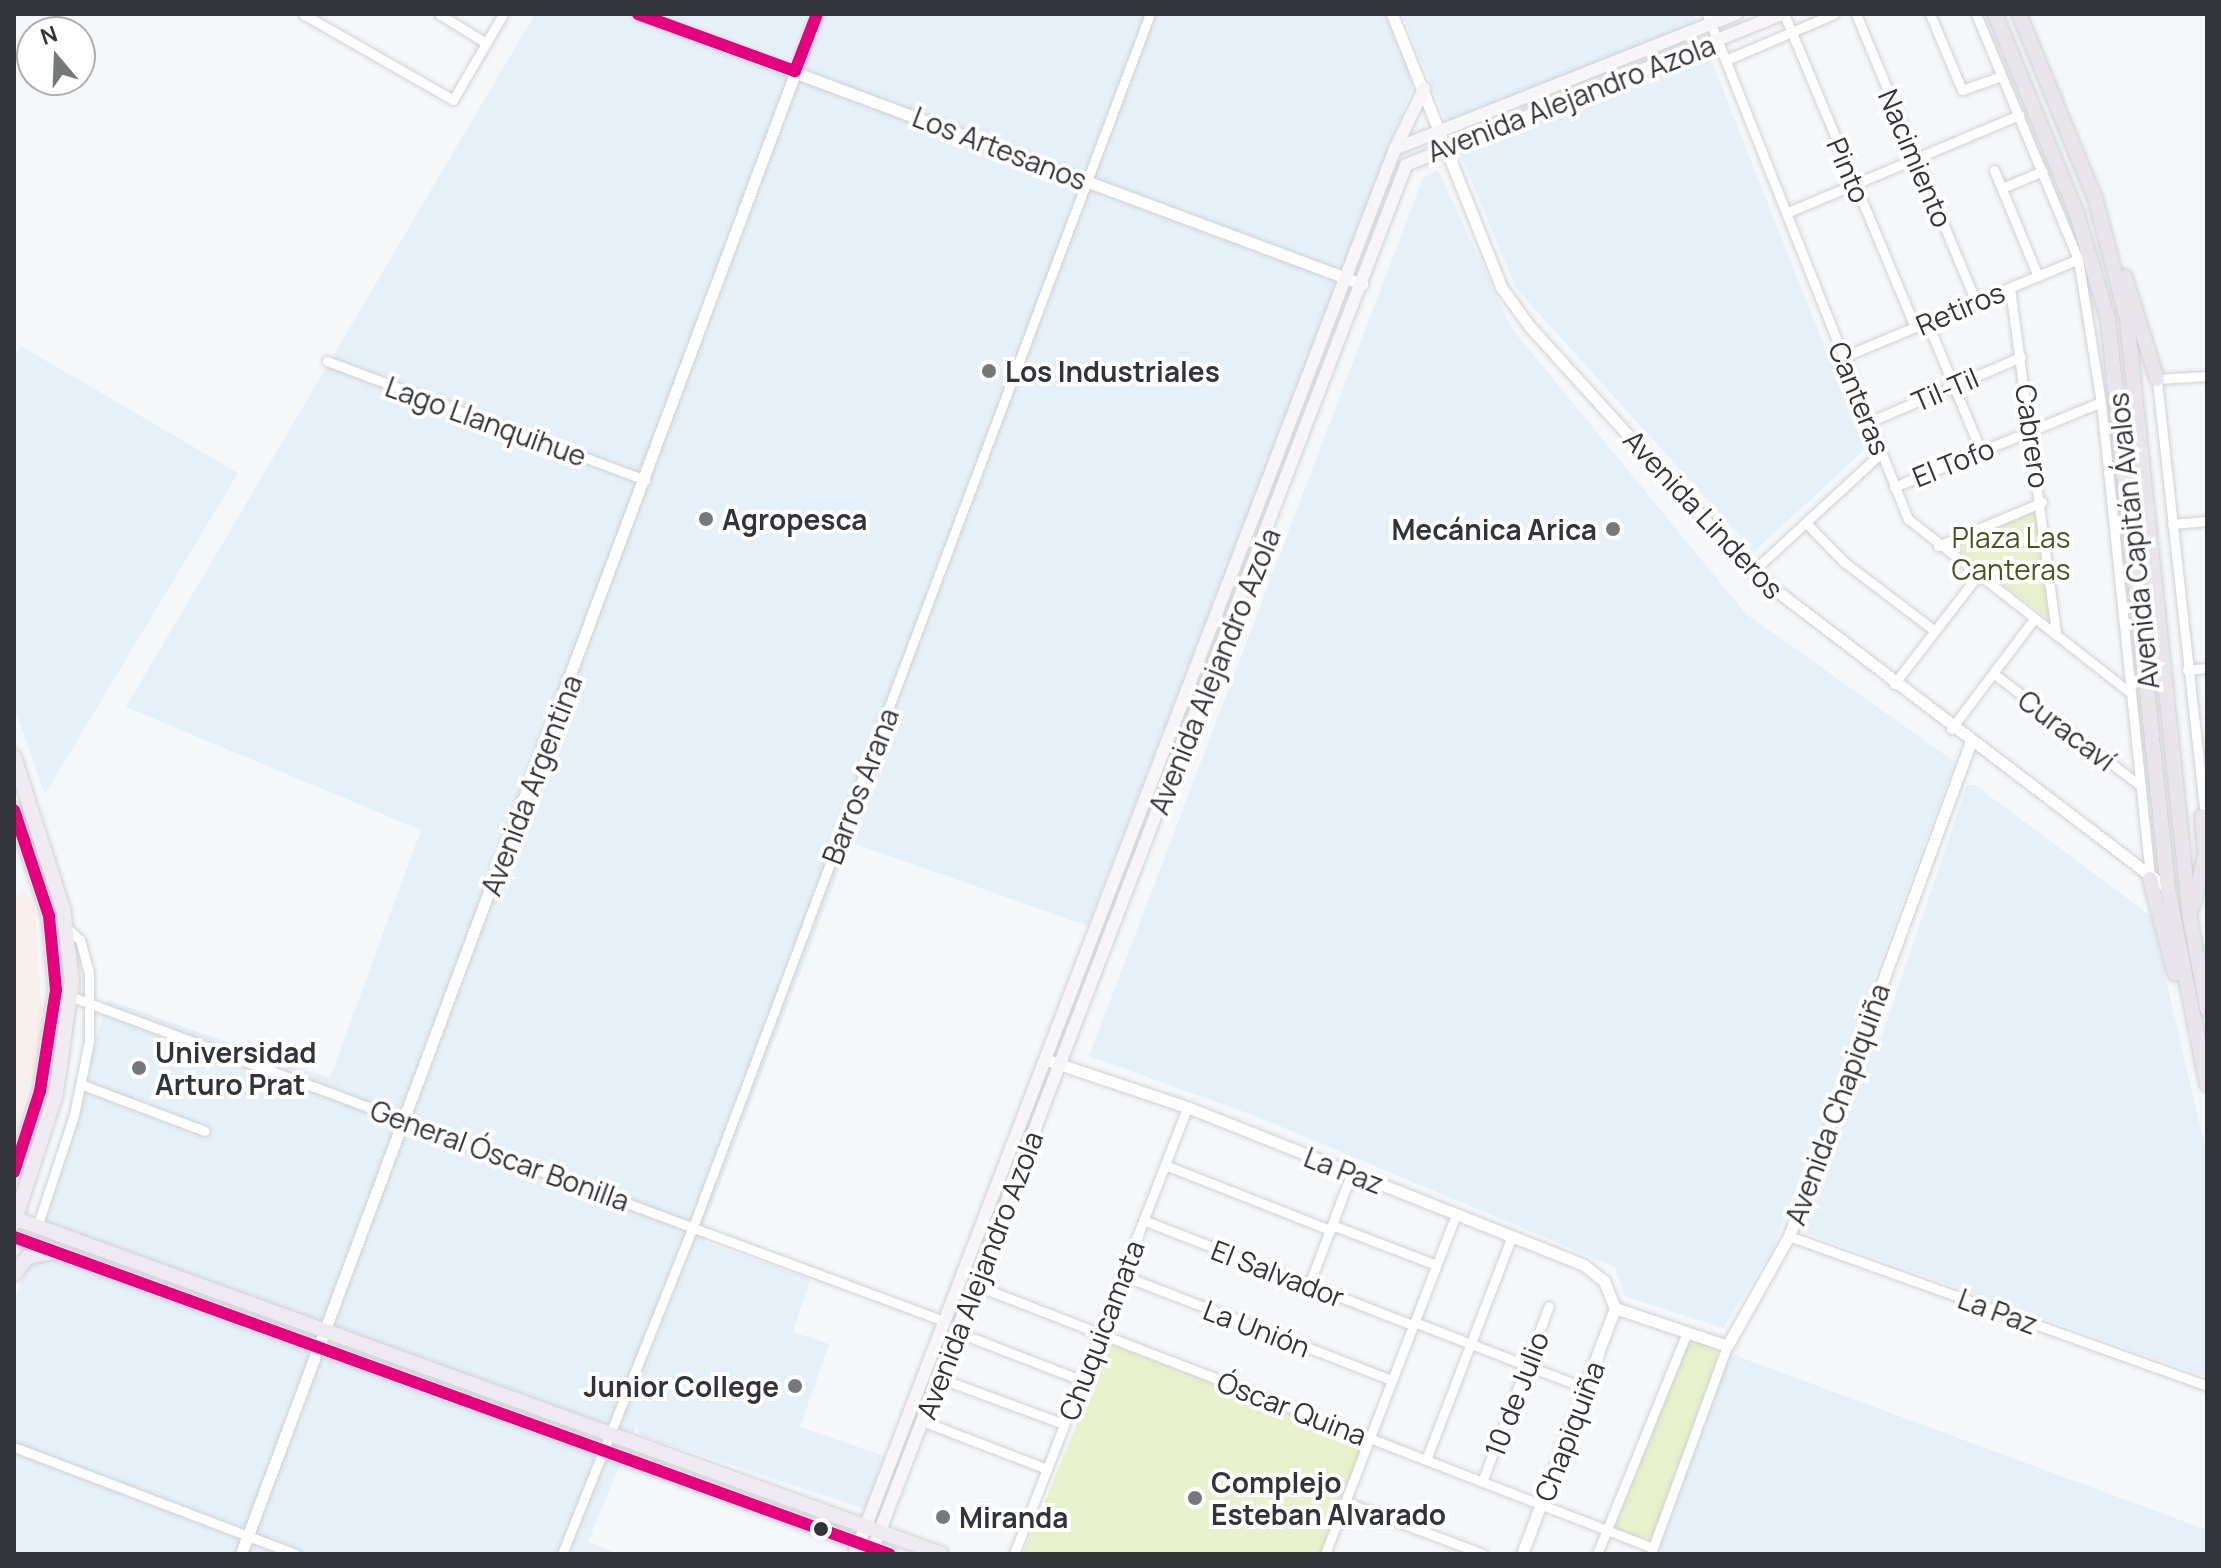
<!DOCTYPE html>
<meta charset="utf-8">
<style>
body{margin:0}
#map{position:relative;width:2221px;height:1568px;overflow:hidden;background:#f5f8fa;font-family:Manrope,sans-serif}
div>[style]{position:absolute}
[style*='--x']{left:calc(var(--x)*1px);top:calc(var(--y)*1px);width:calc(var(--w)*1px);rotate:calc(var(--a)*1deg)}
.commercial>*{inset:0;background:#f9f0ec}
.built>*{inset:0;background:#e5f0f8}
.green>*{inset:0;background:#e7f2cc}
.roads{filter:drop-shadow(0 0 2px #cfd2d4) drop-shadow(0 0 2px #cfd2d4)}
.minor>*{height:9px;margin:-4.5px;padding:0 4.5px;transform-origin:4.5px;border-radius:4.5px;background:#fefefe}
.tertiary>*{height:11px;margin:-5.5px;padding:0 5.5px;transform-origin:5.5px;border-radius:5.5px;background:#fefefe}
.secondary>*{height:12px;margin:-6px;padding:0 6px;transform-origin:6px;border-radius:6px;background:#f7f5f7}
.primary>*{height:14px;margin:-7px;padding:0 7px;transform-origin:7px;border-radius:7px;background:#efeaf1}
.trunk>*{height:14px;margin:-7px;padding:0 7px;transform-origin:7px;border-radius:7px;background:#eae4ec}
.bus-1>*{height:12px;margin:-6px;padding:0 6px;transform-origin:6px;border-radius:6px;background:#e5007d}
.dots>*{width:22px;height:22px;translate:-50% -50%;box-sizing:border-box;border:4px solid #fff;border-radius:50%}
span{translate:-50% -50%;white-space:nowrap;text-align:center;line-height:1.15;-webkit-text-stroke:8px #fff;paint-order:stroke}
.street-label{font-size:28px;color:#313438}
.poi-label{font-size:28px;color:#313438;font-weight:700}
.left{translate:0 -50%;text-align:left}
.right{translate:-100% -50%;text-align:right}
.park-label{font-size:28px;color:#49541a}
.frame{position:absolute;inset:0;border:16px solid #313438;pointer-events:none}
.north{position:absolute;left:16px;top:16px;width:80px;height:80px;box-sizing:border-box;background:#fff;border:2px solid #adaeaf;border-radius:50%;rotate:341deg;font-size:22px;font-weight:700;line-height:32px;text-align:center;color:#313438}
.north::after{content:'';display:block;margin:auto;width:28px;height:36px;background:#76797c;clip-path:polygon(50% 0,100% 100%,50% 72%,0 100%)}
</style>
<div id="map">
<div class="commercial">
<i style="clip-path:polygon(23px 890px,35px 904px,43px 1030px,14px 1140px,14px 899px)"></i>
</div>
<div class="built">
<i style="clip-path:polygon(535px 14px,1386px 14px,1414px 83px,1088px 926px,850px 842px,705px 1223px,705px 1242px,810px 1279px,793px 1332px,829px 1344px,800px 1427px,884px 1456px,866px 1509px,640px 1435px,636px 1426px,588px 1542px,619px 1554px,14px 1554px,14px 1303px,108px 1000px,330px 1078px,421px 830px,126px 707px)"></i>
<i style="clip-path:polygon(1402px 14px,1693px 14px,1865px 449px,1754px 552px,1516px 288px)"></i>
<i style="clip-path:polygon(1438px 170px,1512px 329px,1746px 614px,1955px 762px,1772px 1251px,1723px 1328px,1625px 1296px,1615px 1267px,1258px 1117px,1089px 1056px,1423px 178px)"></i>
<i style="clip-path:polygon(21px 346px,238px 473px,45px 794px,14px 706px,14px 359px)"></i>
<i style="clip-path:polygon(1967px 785px,1975px 785px,2151px 916px,2207px 1156px,2207px 1377px,1803px 1232px,1874px 1037px,1881px 1039px)"></i>
<i style="clip-path:polygon(1729px 1353px,2207px 1530px,2207px 1554px,1658px 1554px)"></i>
</div>
<div class="green">
<i style="clip-path:polygon(2038px 506px,2050px 620px,1951px 545px)"></i>
<i style="clip-path:polygon(1688px 1339px,1716px 1347px,1718px 1355px,1654px 1535px,1643px 1539px,1613px 1528px)"></i>
<i style="clip-path:polygon(1110px 1344px,1366px 1442px,1322px 1554px,1023px 1554px)"></i>
</div>
<div class="roads">
<div class="minor">
<i style="--x:303;--y:14;--w:173;--a:29.8"></i>
<i style="--x:453;--y:100;--w:99;--a:-59.8"></i>
<i style="--x:439;--y:14;--w:55;--a:31.7"></i>
<i style="--x:1707;--y:14;--w:544;--a:68.3"></i>
<i style="--x:1908;--y:519;--w:283;--a:38"></i>
<i style="--x:1784;--y:14;--w:339;--a:67.3"></i>
<i style="--x:1856;--y:14;--w:312;--a:67.4"></i>
<i style="--x:1930;--y:14;--w:82;--a:67.2"></i>
<i style="--x:1962;--y:90;--w:42;--a:-19.3"></i>
<i style="--x:1976;--y:14;--w:265;--a:67.4"></i>
<i style="--x:2078;--y:259;--w:145;--a:80.9"></i>
<i style="--x:2101;--y:402;--w:480;--a:84.1"></i>
<i style="--x:1726;--y:60;--w:117;--a:-23.1"></i>
<i style="--x:1994;--y:170;--w:115;--a:67.5"></i>
<i style="--x:2002;--y:188;--w:44;--a:-22.5"></i>
<i style="--x:1786;--y:213;--w:253;--a:-22.8"></i>
<i style="--x:2010;--y:288;--w:349;--a:82.4"></i>
<i style="--x:1927;--y:322;--w:140;--a:67.3"></i>
<i style="--x:1843;--y:357;--w:255;--a:-22.6"></i>
<i style="--x:327;--y:361;--w:340;--a:20.5"></i>
<i style="--x:1869;--y:422;--w:165;--a:-23.2"></i>
<i style="--x:1894;--y:487;--w:224;--a:-22.3"></i>
<i style="--x:1806;--y:523;--w:54;--a:45.7"></i>
<i style="--x:1844;--y:562;--w:114;--a:37.2"></i>
<i style="--x:2172;--y:524;--w:35;--a:-5"></i>
<i style="--x:1938;--y:546;--w:113;--a:-22.9"></i>
<i style="--x:1752;--y:572;--w:176;--a:-42.7"></i>
<i style="--x:2187;--y:670;--w:20;--a:-6"></i>
<i style="--x:1993;--y:673;--w:186;--a:37.4"></i>
<i style="--x:1894;--y:684;--w:138;--a:-52.4"></i>
<i style="--x:1951;--y:729;--w:138;--a:-53"></i>
<i style="--x:2205;--y:816;--w:440;--a:-96.3"></i>
<i style="--x:2157;--y:379;--w:50;--a:-3.4"></i>
<i style="--x:67;--y:995;--w:936;--a:20.39"></i>
<i style="--x:83;--y:1085;--w:130;--a:20.7"></i>
<i style="--x:1165;--y:1165;--w:177;--a:21.5"></i>
<i style="--x:1143;--y:1220;--w:290;--a:21.3"></i>
<i style="--x:1332;--y:1225;--w:111;--a:21"></i>
<i style="--x:37;--y:1227;--w:118;--a:-71.7"></i>
<i style="--x:74;--y:1115;--w:76;--a:-78.5"></i>
<i style="--x:89;--y:1041;--w:68;--a:-90"></i>
<i style="--x:89;--y:973;--w:34;--a:-105"></i>
<i style="--x:80;--y:940;--w:18;--a:-137"></i>
<i style="--x:1789;--y:1236;--w:444;--a:19.7"></i>
<i style="--x:1122;--y:1275;--w:290;--a:21.3"></i>
<i style="--x:975;--y:1285;--w:727;--a:21.2"></i>
<i style="--x:1309;--y:1285;--w:121;--a:-69.2"></i>
<i style="--x:1414;--y:1322;--w:183;--a:21.1"></i>
<i style="--x:957;--y:1332;--w:133;--a:21.2"></i>
<i style="--x:939;--y:1378;--w:133;--a:20.2"></i>
<i style="--x:922;--y:1421;--w:134;--a:21"></i>
<i style="--x:14;--y:1447;--w:301;--a:20.8"></i>
<i style="--x:1426;--y:1460;--w:240;--a:-69"></i>
<i style="--x:1482;--y:1482;--w:188;--a:-69.2"></i>
<i style="--x:1345;--y:1502;--w:147;--a:20.6"></i>
<i style="--x:1651;--y:1553;--w:221;--a:-69.8"></i>
<i style="--x:562;--y:1554;--w:352;--a:-68.2"></i>
<i style="--x:693;--y:1227;--w:1296;--a:-69.36"></i>
<i style="--x:1014;--y:1554;--w:479;--a:-68.8"></i>
<i style="--x:1325;--y:1554;--w:364;--a:-68.9"></i>
<i style="--x:1597;--y:1554;--w:240;--a:-67.9"></i>
</div>
<div class="tertiary">
<i style="--x:638;--y:14;--w:773;--a:20.45"></i>
<i style="--x:1392;--y:14;--w:294;--a:68.2"></i>
<i style="--x:1501;--y:287;--w:49;--a:54.1"></i>
<i style="--x:1530;--y:327;--w:331;--a:47.8"></i>
<i style="--x:1752;--y:572;--w:523;--a:37.31"></i>
<i style="--x:1050;--y:1061;--w:145;--a:18.6"></i>
<i style="--x:1187;--y:1107;--w:427;--a:21.7"></i>
<i style="--x:1584;--y:1265;--w:26;--a:39"></i>
<i style="--x:1604;--y:1281;--w:29;--a:68"></i>
<i style="--x:1615;--y:1308;--w:118;--a:18.7"></i>
<i style="--x:1727;--y:1346;--w:126;--a:-60.6"></i>
<i style="--x:1789;--y:1236;--w:524;--a:-69.8"></i>
<i style="--x:241;--y:1554;--w:1644;--a:-69.49"></i>
<i style="--x:1522;--y:1554;--w:263;--a:-69.3"></i>
</div>
<div class="secondary">
<i style="--x:1397;--y:148;--w:365;--a:-21.6"></i>
<i style="--x:855;--y:1554;--w:1505;--a:-68.98"></i>
<i style="--x:1395;--y:149;--w:67;--a:-64.2"></i>
<i style="--x:871;--y:1554;--w:1488;--a:-68.93"></i>
<i style="--x:1406;--y:165;--w:404;--a:-21.9"></i>
</div>
<div class="primary">
<i style="--x:14;--y:757;--w:160;--a:72.1"></i>
<i style="--x:63;--y:909;--w:73;--a:82.9"></i>
<i style="--x:72;--y:981;--w:114;--a:98.1"></i>
<i style="--x:56;--y:1094;--w:136;--a:108"></i>
<i style="--x:14;--y:810;--w:112;--a:71.7"></i>
<i style="--x:49;--y:916;--w:74;--a:84.6"></i>
<i style="--x:56;--y:990;--w:102;--a:99"></i>
<i style="--x:40;--y:1091;--w:85;--a:107.8"></i>
<i style="--x:14;--y:1218;--w:986;--a:19.92"></i>
<i style="--x:14;--y:1237;--w:931;--a:19.91"></i>
<i style="--x:14;--y:1274;--w:22;--a:-51"></i>
<i style="--x:28;--y:1257;--w:25;--a:-11"></i>
</div>
<div class="trunk">
<i style="--x:1995;--y:14;--w:216;--a:67.7"></i>
<i style="--x:2077;--y:214;--w:110;--a:73.7"></i>
<i style="--x:2108;--y:320;--w:572;--a:83.98"></i>
<i style="--x:2168;--y:889;--w:199;--a:78.7"></i>
<i style="--x:2019;--y:14;--w:199;--a:67.6"></i>
<i style="--x:2095;--y:198;--w:125;--a:75.2"></i>
<i style="--x:2127;--y:319;--w:602;--a:84"></i>
<i style="--x:2190;--y:918;--w:93;--a:79.4"></i>
<i style="--x:2125;--y:277;--w:107;--a:72.6"></i>
<i style="--x:2150;--y:879;--w:98;--a:75.3"></i>
<i style="--x:2193;--y:906;--w:51;--a:-76.5"></i>
<i style="--x:2205;--y:856;--w:40;--a:-94.3"></i>
</div>
</div>
<div class="bus-1">
<i style="--x:638;--y:14;--w:167;--a:20"></i>
<i style="--x:795;--y:71;--w:61;--a:-68.9"></i>
<i style="--x:14;--y:810;--w:112;--a:71.7"></i>
<i style="--x:49;--y:916;--w:74;--a:84.6"></i>
<i style="--x:56;--y:990;--w:102;--a:99"></i>
<i style="--x:40;--y:1091;--w:85;--a:107.8"></i>
<i style="--x:14;--y:1237;--w:931;--a:19.91"></i>
</div>
<div class="dots">
<i style="left:989px;top:371px;background:#76797c"></i>
<i style="left:706px;top:519px;background:#76797c"></i>
<i style="left:1613px;top:529px;background:#76797c"></i>
<i style="left:139px;top:1068px;background:#76797c"></i>
<i style="left:795px;top:1386px;background:#76797c"></i>
<i style="left:1195px;top:1498px;background:#76797c"></i>
<i style="left:943px;top:1517px;background:#76797c"></i>
<i style="left:821px;top:1529px;background:#313438"></i>
</div>
<div class="street-label">
<span style="left:1571px;top:98px;rotate:-21deg">Avenida Alejandro Azola</span>
<span style="left:1000px;top:148px;rotate:21deg">Los Artesanos</span>
<span style="left:1916px;top:158px;rotate:67deg">Nacimiento</span>
<span style="left:1849px;top:170px;rotate:67deg">Pinto</span>
<span style="left:1960px;top:308px;rotate:-23deg">Retiros</span>
<span style="left:1945px;top:389px;rotate:-23deg">Til-Til</span>
<span style="left:1860px;top:398px;rotate:68deg">Canteras</span>
<span style="left:486px;top:421px;rotate:20deg">Lago Llanquihue</span>
<span style="left:2033px;top:436px;rotate:82deg">Cabrero</span>
<span style="left:1953px;top:462px;rotate:-22deg">El Tofo</span>
<span style="left:1704px;top:514px;rotate:47deg">Avenida Linderos</span>
<span style="left:2133px;top:541px;rotate:-96deg">Avenida Capitán Ávalos</span>
<span style="left:1214px;top:671px;rotate:-68deg">Avenida Alejandro Azola</span>
<span style="left:2067px;top:730px;rotate:37deg">Curacaví</span>
<span style="left:531px;top:785px;rotate:-69deg">Avenida Argentina</span>
<span style="left:860px;top:786px;rotate:-69deg">Barros Arana</span>
<span style="left:1837px;top:1104px;rotate:-70deg">Avenida Chapiquiña</span>
<span style="left:500px;top:1155px;rotate:20deg">General Óscar Bonilla</span>
<span style="left:1344px;top:1170px;rotate:21deg">La Paz</span>
<span style="left:1278px;top:1273px;rotate:21deg">El Salvador</span>
<span style="left:979px;top:1275px;rotate:-69deg">Avenida Alejandro Azola</span>
<span style="left:1998px;top:1311px;rotate:20deg">La Paz</span>
<span style="left:1257px;top:1328px;rotate:21deg">La Unión</span>
<span style="left:1101px;top:1330px;rotate:-69deg">Chuquicamata</span>
<span style="left:1516px;top:1394px;rotate:-69deg">10 de Julio</span>
<span style="left:1292px;top:1408px;rotate:21deg">Óscar Quina</span>
<span style="left:1569px;top:1431px;rotate:-69deg">Chapiquiña</span>
</div>
<div class="poi-label">
<span class="left" style="left:1005px;top:371px">Los Industriales</span>
<span class="left" style="left:722px;top:519px">Agropesca</span>
<span class="right" style="left:1597px;top:529px">Mecánica Arica</span>
<span class="left" style="left:155px;top:1068px">Universidad<br>Arturo Prat</span>
<span class="right" style="left:779px;top:1386px">Junior College</span>
<span class="left" style="left:1211px;top:1498px">Complejo<br>Esteban Alvarado</span>
<span class="left" style="left:959px;top:1517px">Miranda</span>
</div>
<div class="park-label">
<span style="left:2011px;top:553px">Plaza Las<br>Canteras</span>
</div>
<div class="frame"></div>
<div class="north">N</div>
</div>
